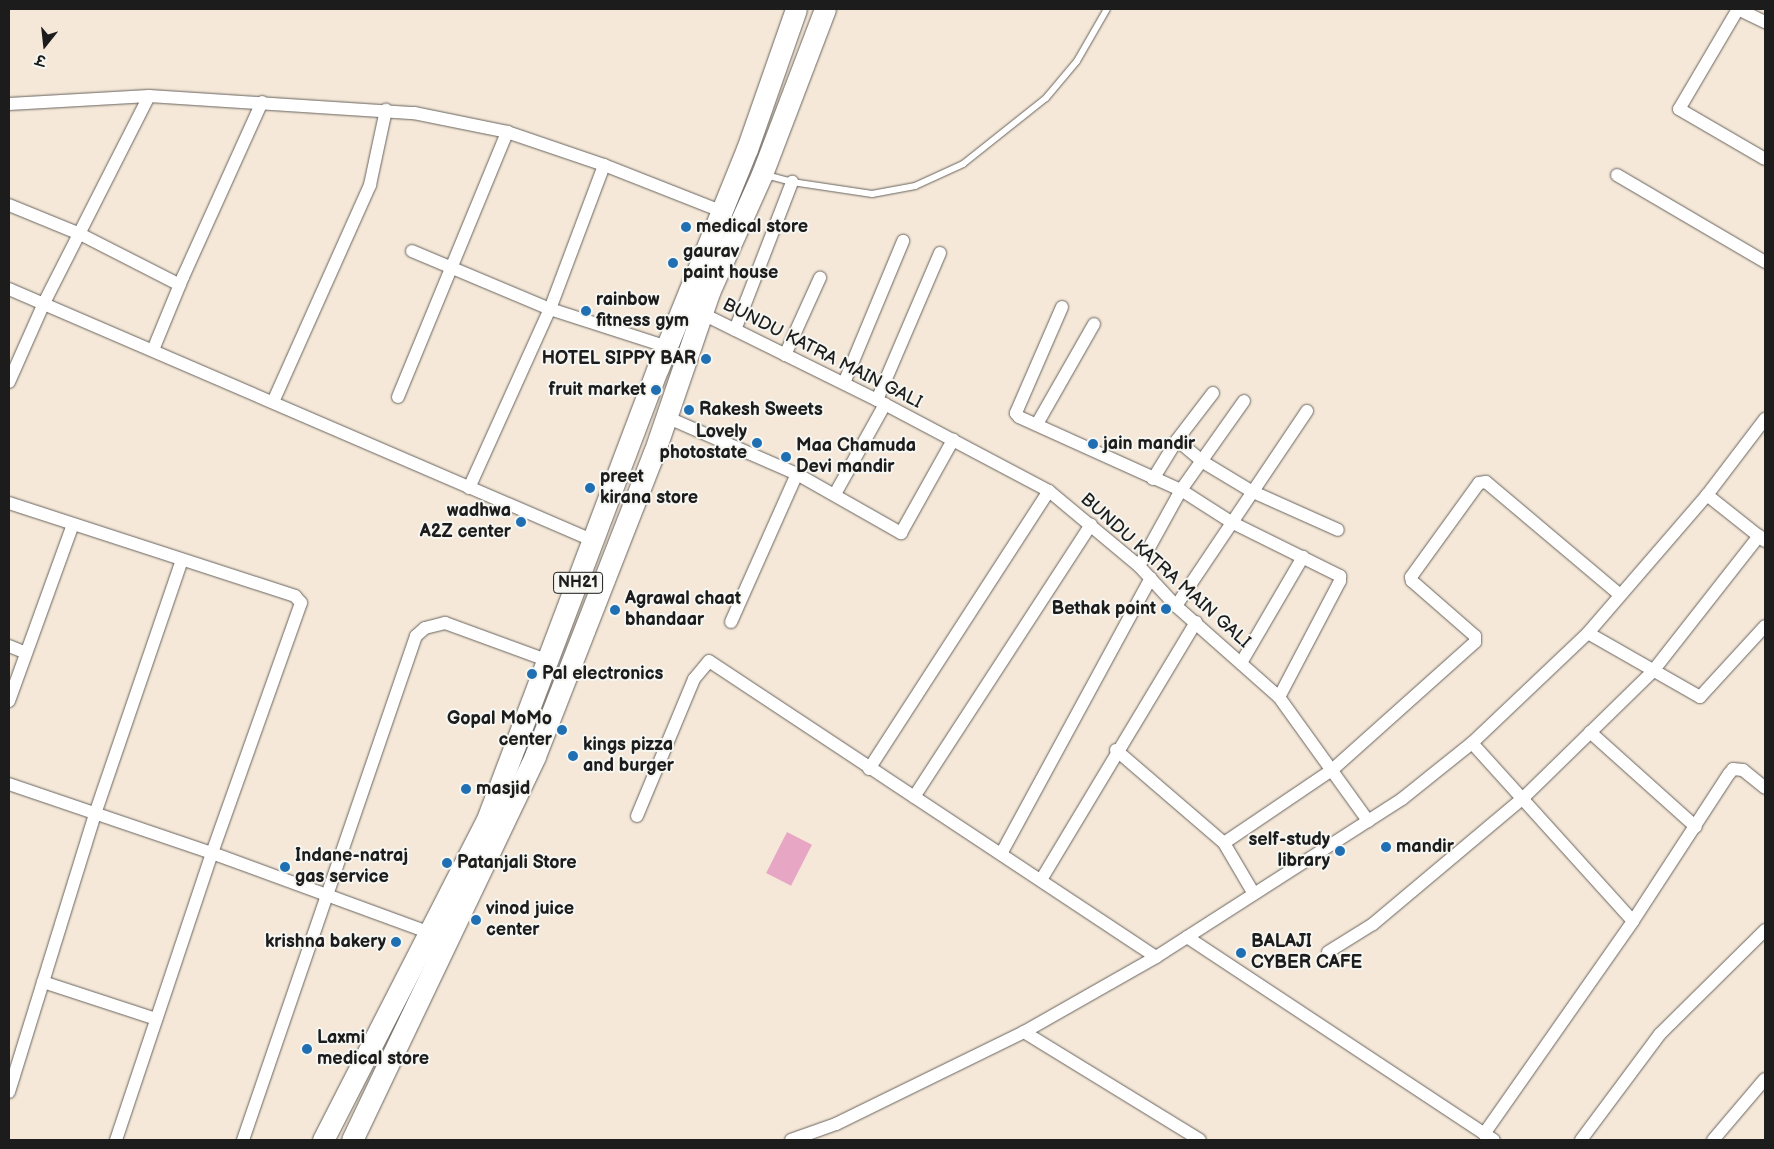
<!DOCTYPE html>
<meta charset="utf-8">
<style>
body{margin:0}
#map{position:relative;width:1774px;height:1149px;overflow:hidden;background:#f5e8d8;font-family:"Balsamiq Sans","Playpen Sans Deva",sans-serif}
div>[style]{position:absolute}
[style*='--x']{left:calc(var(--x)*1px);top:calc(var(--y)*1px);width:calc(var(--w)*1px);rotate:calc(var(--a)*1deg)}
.building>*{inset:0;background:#e8a6c5;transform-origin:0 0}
.roads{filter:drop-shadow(0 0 1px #68635e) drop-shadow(0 0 1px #68635e)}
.service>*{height:6px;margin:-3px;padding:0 3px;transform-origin:3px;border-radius:3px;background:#fff}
.minor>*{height:12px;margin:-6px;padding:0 6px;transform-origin:6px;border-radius:6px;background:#fff}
.trunk>*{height:21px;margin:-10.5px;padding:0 10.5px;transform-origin:10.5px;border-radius:10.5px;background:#fff}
.dots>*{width:14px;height:14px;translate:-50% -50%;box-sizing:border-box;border:2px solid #f6f6f2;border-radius:50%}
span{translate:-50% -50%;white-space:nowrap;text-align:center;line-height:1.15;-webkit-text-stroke:4px #f6f6f2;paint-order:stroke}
.shield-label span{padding:1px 4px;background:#f6f6f2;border:1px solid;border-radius:4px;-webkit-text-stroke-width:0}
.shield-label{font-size:16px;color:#1c1c1c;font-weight:700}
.poi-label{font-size:18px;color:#1c1c1c;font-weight:700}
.left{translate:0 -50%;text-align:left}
.right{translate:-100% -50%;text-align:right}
.street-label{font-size:18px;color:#1c1c1c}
.frame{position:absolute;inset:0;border:10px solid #1c1c1c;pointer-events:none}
.north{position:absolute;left:20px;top:20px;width:50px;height:50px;-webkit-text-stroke:4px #f6f6f2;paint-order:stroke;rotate:196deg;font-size:14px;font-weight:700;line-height:20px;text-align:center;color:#1c1c1c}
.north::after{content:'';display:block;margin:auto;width:18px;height:22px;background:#1c1c1c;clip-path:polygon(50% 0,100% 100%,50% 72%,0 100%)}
</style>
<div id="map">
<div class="building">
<i style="left:787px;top:832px;width:28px;height:46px;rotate:27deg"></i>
</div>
<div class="roads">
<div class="service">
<i style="--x:766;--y:175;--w:27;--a:15"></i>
<i style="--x:792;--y:182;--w:81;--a:8.5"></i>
<i style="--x:872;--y:194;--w:44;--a:-10.5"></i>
<i style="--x:915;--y:186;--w:53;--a:-24.6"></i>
<i style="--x:963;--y:164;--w:106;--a:-38.5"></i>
<i style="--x:1046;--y:98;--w:48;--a:-50"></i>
<i style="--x:1077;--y:61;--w:60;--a:-60"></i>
</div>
<div class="minor">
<i style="--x:1738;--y:9;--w:116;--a:120.5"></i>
<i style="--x:1679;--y:109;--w:99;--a:30.2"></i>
<i style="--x:1738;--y:9;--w:30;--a:26"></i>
<i style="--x:9;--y:104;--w:140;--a:-3.3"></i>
<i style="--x:149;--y:96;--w:266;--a:3.7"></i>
<i style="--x:414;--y:113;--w:95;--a:11.5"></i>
<i style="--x:507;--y:132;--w:102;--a:18.8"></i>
<i style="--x:604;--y:165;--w:131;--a:21.5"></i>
<i style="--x:1617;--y:175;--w:172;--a:30.4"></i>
<i style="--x:9;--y:205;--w:77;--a:22.2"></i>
<i style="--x:80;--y:234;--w:112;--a:27"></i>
<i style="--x:412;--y:251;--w:150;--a:22.8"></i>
<i style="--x:550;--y:309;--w:124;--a:17.9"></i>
<i style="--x:9;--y:289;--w:637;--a:23.3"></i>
<i style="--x:1062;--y:307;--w:116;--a:113.5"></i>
<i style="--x:1016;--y:413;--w:5;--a:53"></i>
<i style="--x:1019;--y:417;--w:178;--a:24.3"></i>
<i style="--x:1181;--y:490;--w:59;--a:32.6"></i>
<i style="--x:1231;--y:522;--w:122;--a:26.4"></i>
<i style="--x:1340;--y:576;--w:5;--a:90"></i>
<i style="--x:1340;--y:581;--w:131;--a:117.7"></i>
<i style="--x:701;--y:313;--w:196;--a:26.3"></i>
<i style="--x:877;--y:400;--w:195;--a:27.9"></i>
<i style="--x:1049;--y:491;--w:117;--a:39.8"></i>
<i style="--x:1139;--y:566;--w:54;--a:47.2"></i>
<i style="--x:1176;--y:606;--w:137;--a:41.5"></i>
<i style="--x:1279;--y:697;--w:153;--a:54.3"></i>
<i style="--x:735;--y:330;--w:159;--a:-68.9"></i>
<i style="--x:153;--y:350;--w:79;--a:-67.7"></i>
<i style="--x:183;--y:277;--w:192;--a:-65.7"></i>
<i style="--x:785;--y:355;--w:85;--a:-65.6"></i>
<i style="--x:9;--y:382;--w:86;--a:-66.1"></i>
<i style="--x:44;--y:303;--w:232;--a:-63.1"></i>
<i style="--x:844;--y:383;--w:154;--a:-67.4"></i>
<i style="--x:1213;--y:393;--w:59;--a:127.5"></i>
<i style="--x:1177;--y:440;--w:34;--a:40"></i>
<i style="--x:1203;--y:462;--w:56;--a:31.1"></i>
<i style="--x:1251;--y:491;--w:95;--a:24.1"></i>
<i style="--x:398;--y:397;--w:287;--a:-67.6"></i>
<i style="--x:877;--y:400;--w:160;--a:-66.8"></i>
<i style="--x:273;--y:402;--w:238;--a:-65.9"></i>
<i style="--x:370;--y:185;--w:77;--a:-78"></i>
<i style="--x:666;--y:417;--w:143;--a:23.5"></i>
<i style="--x:797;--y:474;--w:120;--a:29.6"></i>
<i style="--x:901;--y:533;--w:107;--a:-60.8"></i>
<i style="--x:1037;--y:424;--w:115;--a:-60.3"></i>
<i style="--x:1153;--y:479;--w:46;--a:-58.4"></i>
<i style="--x:469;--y:488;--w:196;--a:-65.7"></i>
<i style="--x:550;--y:309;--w:154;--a:-69.4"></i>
<i style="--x:835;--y:494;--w:103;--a:-60.9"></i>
<i style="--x:1707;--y:495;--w:74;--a:38.4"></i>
<i style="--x:9;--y:503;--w:301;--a:18"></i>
<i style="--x:295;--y:596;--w:9;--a:49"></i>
<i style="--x:301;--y:603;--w:265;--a:109.6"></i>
<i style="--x:212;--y:853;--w:303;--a:108.5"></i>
<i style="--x:1139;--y:566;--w:87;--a:-61.1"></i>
<i style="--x:1181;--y:490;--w:109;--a:-54.7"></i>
<i style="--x:1176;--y:606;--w:235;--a:-56.1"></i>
<i style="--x:731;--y:622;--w:162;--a:-66"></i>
<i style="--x:1588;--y:633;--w:129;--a:29.7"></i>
<i style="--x:1700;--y:697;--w:96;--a:-47.5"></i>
<i style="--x:9;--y:646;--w:18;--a:22"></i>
<i style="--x:1241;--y:663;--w:123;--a:-59.7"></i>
<i style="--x:9;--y:701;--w:188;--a:-70.1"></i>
<i style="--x:1590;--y:732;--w:142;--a:41.9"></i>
<i style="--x:1472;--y:743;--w:240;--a:47.9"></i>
<i style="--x:1116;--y:750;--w:143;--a:40.7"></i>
<i style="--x:1224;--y:843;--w:59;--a:59.5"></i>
<i style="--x:869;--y:769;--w:331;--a:-57.1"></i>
<i style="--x:9;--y:784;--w:214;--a:18.8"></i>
<i style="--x:212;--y:853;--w:235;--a:20.1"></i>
<i style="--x:914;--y:797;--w:325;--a:-57"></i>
<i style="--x:637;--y:816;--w:148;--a:-67.4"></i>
<i style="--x:694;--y:679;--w:23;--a:-50"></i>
<i style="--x:709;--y:661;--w:536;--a:33.51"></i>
<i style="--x:1224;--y:843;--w:130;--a:-34.1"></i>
<i style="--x:1332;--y:770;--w:192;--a:-41.8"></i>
<i style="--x:1475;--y:642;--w:6;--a:-90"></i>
<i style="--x:1475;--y:636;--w:84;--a:-138.9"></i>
<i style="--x:1412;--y:581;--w:4;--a:-104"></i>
<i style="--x:1411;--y:577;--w:116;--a:-54.1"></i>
<i style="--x:1479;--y:483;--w:7;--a:-8"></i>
<i style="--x:1486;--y:482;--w:175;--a:40.1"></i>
<i style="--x:1001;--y:854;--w:314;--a:-61.5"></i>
<i style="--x:1041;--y:880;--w:301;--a:-59"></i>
<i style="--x:1187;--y:937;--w:368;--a:33.5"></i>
<i style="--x:1328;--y:952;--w:53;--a:-31.9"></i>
<i style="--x:1373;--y:924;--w:194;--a:-40"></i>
<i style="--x:1522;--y:799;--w:183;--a:-44.3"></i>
<i style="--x:1653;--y:671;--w:172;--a:-51.9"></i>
<i style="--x:43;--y:982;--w:119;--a:18.1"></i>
<i style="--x:1024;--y:1032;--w:206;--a:31.5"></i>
<i style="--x:9;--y:1092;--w:291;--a:-72.8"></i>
<i style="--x:95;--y:814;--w:268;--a:-71.1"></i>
<i style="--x:1484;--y:1134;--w:260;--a:-55"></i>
<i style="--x:1633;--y:921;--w:176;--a:-56.9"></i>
<i style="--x:1729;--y:774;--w:6;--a:-51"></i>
<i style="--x:1733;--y:769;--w:10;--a:6"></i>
<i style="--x:1743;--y:770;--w:28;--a:39"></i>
<i style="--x:243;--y:1140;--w:533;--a:-71.06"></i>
<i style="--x:416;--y:636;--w:12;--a:-42"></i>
<i style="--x:425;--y:628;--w:21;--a:-14"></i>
<i style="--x:445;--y:623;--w:111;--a:20.1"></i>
<i style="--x:791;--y:1140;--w:48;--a:-19.6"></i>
<i style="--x:836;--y:1124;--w:209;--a:-26.1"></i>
<i style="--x:1024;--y:1032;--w:152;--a:-29.6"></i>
<i style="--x:1156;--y:957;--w:292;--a:-32.7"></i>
<i style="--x:1402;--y:799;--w:90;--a:-38.7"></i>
<i style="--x:1472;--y:743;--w:160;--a:-43.5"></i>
<i style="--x:1588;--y:633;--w:182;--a:-49.2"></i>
<i style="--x:1707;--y:495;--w:96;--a:-52.7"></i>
<i style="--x:1581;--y:1140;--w:132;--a:-53.3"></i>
<i style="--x:1660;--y:1034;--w:148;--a:-44.7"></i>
<i style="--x:1713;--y:1140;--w:80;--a:-49.6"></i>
</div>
<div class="trunk">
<i style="--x:323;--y:1140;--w:363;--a:-62.9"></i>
<i style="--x:488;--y:817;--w:480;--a:-69.3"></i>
<i style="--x:658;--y:368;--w:236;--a:-67.9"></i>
<i style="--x:747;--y:149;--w:148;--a:-70.7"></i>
<i style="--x:352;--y:1140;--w:425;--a:-64.5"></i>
<i style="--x:535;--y:756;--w:326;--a:-68.6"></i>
<i style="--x:654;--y:453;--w:170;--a:-71.1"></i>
<i style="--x:709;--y:292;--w:129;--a:-65.8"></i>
<i style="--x:762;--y:174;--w:177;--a:-69.1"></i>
</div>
</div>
<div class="dots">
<i style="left:686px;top:227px;background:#1f6fb2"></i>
<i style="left:673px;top:263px;background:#1f6fb2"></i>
<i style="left:586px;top:311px;background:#1f6fb2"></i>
<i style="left:706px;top:359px;background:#1f6fb2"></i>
<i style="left:656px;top:390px;background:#1f6fb2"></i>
<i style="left:689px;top:410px;background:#1f6fb2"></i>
<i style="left:757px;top:443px;background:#1f6fb2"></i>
<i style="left:1093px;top:444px;background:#1f6fb2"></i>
<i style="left:786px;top:457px;background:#1f6fb2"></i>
<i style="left:590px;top:488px;background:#1f6fb2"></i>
<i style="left:521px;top:522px;background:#1f6fb2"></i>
<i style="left:1166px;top:609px;background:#1f6fb2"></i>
<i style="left:615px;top:610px;background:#1f6fb2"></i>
<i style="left:532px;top:674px;background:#1f6fb2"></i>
<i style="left:562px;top:730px;background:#1f6fb2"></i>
<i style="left:573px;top:756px;background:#1f6fb2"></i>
<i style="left:466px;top:789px;background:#1f6fb2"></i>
<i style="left:1386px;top:847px;background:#1f6fb2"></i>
<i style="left:1340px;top:851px;background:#1f6fb2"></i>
<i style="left:447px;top:863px;background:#1f6fb2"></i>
<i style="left:285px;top:867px;background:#1f6fb2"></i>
<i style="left:476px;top:920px;background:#1f6fb2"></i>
<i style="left:396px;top:942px;background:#1f6fb2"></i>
<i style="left:1241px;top:953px;background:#1f6fb2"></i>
<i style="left:307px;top:1049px;background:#1f6fb2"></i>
</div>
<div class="shield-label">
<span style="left:578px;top:583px">NH21</span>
</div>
<div class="poi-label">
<span class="left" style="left:696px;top:227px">medical store</span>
<span class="left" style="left:683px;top:263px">gaurav<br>paint house</span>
<span class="left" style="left:596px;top:311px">rainbow<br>fitness gym</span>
<span class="right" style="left:696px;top:359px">HOTEL SIPPY BAR</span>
<span class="right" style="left:646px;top:390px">fruit market</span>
<span class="left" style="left:699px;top:410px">Rakesh Sweets</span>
<span class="right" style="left:747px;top:443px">Lovely<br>photostate</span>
<span class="left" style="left:1103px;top:444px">jain mandir</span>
<span class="left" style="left:796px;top:457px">Maa Chamuda<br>Devi mandir</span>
<span class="left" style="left:600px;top:488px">preet<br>kirana store</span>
<span class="right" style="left:511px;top:522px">wadhwa<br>A2Z center</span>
<span class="left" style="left:625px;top:610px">Agrawal chaat<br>bhandaar</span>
<span class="right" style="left:1156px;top:609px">Bethak point</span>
<span class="left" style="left:542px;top:674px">Pal electronics</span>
<span class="right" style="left:552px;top:730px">Gopal MoMo<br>center</span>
<span class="left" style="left:583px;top:756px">kings pizza<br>and burger</span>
<span class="left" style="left:476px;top:789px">masjid</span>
<span class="right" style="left:1330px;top:851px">self-study<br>library</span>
<span class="left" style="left:1396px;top:847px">mandir</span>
<span class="left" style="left:295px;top:867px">Indane-natraj<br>gas service</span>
<span class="left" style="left:457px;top:863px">Patanjali Store</span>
<span class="left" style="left:486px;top:920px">vinod juice<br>center</span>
<span class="right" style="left:386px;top:942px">krishna bakery</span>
<span class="left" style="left:1251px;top:953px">BALAJI<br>CYBER CAFE</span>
<span class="left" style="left:317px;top:1049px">Laxmi<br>medical store</span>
</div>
<div class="street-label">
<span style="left:822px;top:354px;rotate:27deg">BUNDU KATRA MAIN GALI</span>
<span style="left:1165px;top:571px;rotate:42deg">BUNDU KATRA MAIN GALI</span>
</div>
<div class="frame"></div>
<div class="north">उ</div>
</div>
